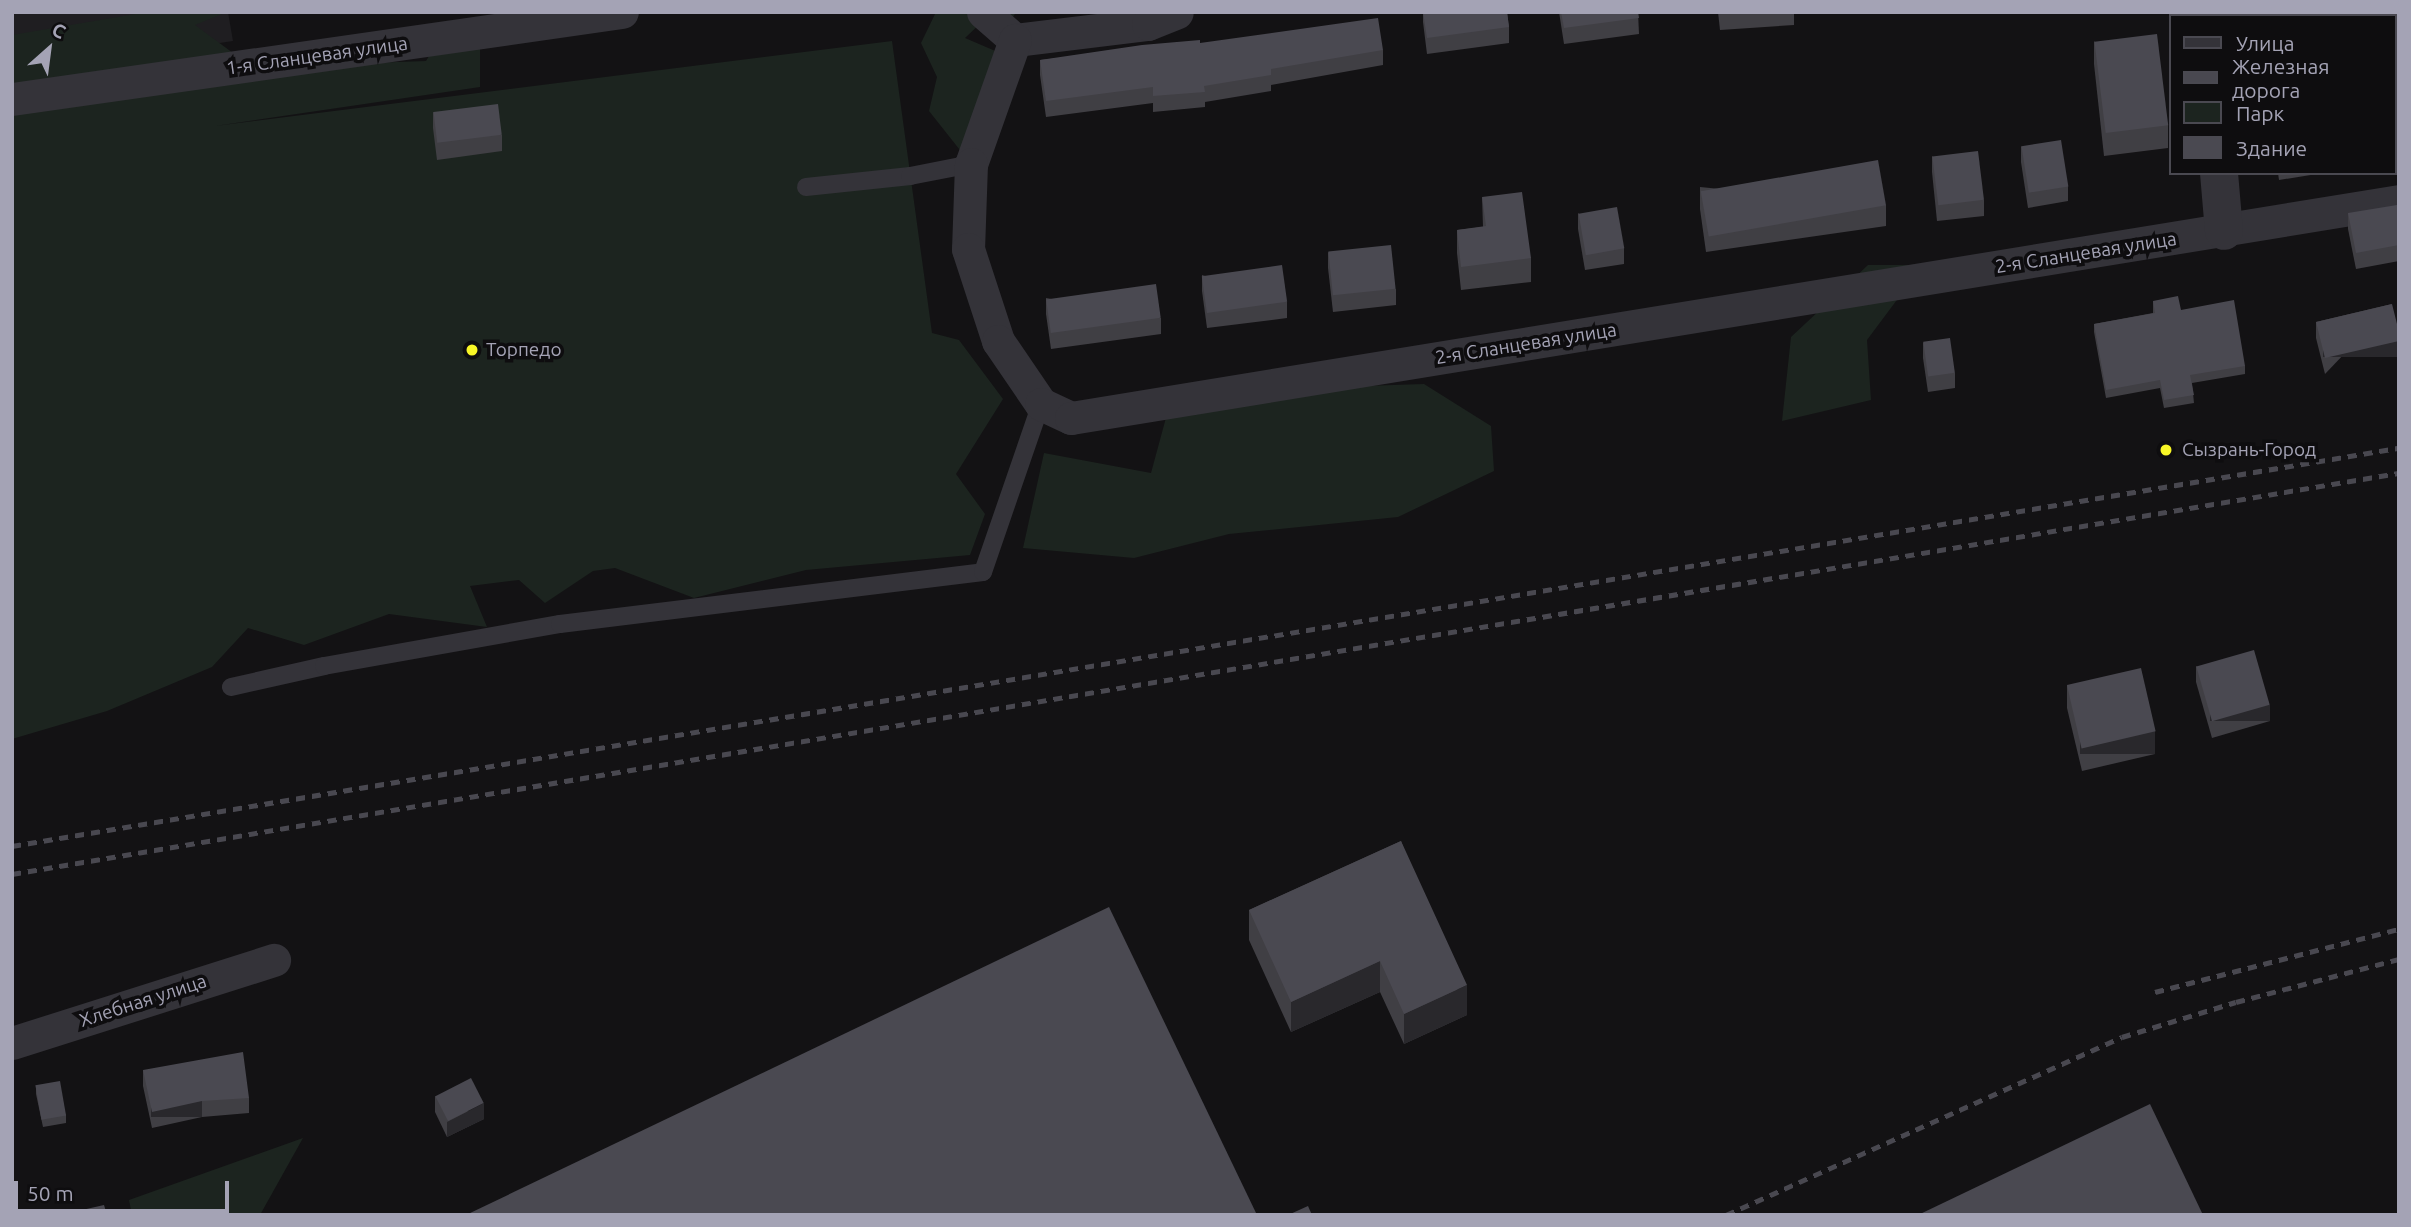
<!DOCTYPE html>
<meta charset="utf-8">
<style>
body{margin:0}
#map{position:relative;width:2411px;height:1227px;overflow:hidden;background:#131214;font-family:Ubuntu,sans-serif}
div>[style]{position:absolute}
[style*='--x']{left:calc(var(--x)*1px);top:calc(var(--y)*1px);width:calc(var(--w)*1px);rotate:calc(var(--a)*1deg)}
.built>*{inset:0;background:#1f1e21}
.green>*{inset:0;background:#1c241f}
.service>*{height:18px;margin:-9px;padding:0 9px;transform-origin:9px;border-radius:9px;background:#343339}
.minor>*{height:33px;margin:-16.5px;padding:0 16.5px;transform-origin:16.5px;border-radius:16.5px;background:#343339}
.tertiary>*{height:38px;margin:-19px;padding:0 19px;transform-origin:19px;border-radius:19px;background:#343339}
.rail>*{height:5px;margin-top:-2.5px;transform-origin:0;background:repeating-linear-gradient(90deg,#494850 0 9px,transparent 0 16px)}
.wall>*{inset:0;background:#403f44}
.shaded-wall>*{inset:0;background:#29282c;transform-origin:0 0}
.building>*{inset:0;background:#4a4951;transform-origin:0 0}
.dots>*{width:19px;height:19px;translate:-50% -50%;box-sizing:border-box;border:4px solid #0e0d0f;border-radius:50%}
span{translate:-50% -50%;white-space:nowrap;text-align:center;line-height:1.15;-webkit-text-stroke:7px #0e0d0f;paint-order:stroke}
.street-label{font-size:19px;color:#a4a3b5}
.poi-label{font-size:19px;color:#a4a3b5}
.left{translate:0 -50%;text-align:left}
.frame{position:absolute;inset:0;border:14px solid #a4a3b5;pointer-events:none}
.legend{position:absolute;left:2169px;top:14px;width:228px;height:161px;box-sizing:border-box;background:#0e0d0f;border:2px solid #4a4951;margin:0;padding:9px 12px;list-style:none;font-size:21px;color:#a4a3b5}
.legend li{display:flex;align-items:center;gap:14px;height:35px}
.legend b{width:35px;border:2px solid #4a4951}
.north{position:absolute;left:14px;top:14px;width:70px;height:70px;-webkit-text-stroke:5px #0e0d0f;paint-order:stroke;rotate:28deg;font-size:19px;font-weight:700;line-height:28px;text-align:center;color:#a4a3b5}
.north::after{content:'';display:block;margin:auto;width:24px;height:32px;background:#a4a3b5;clip-path:polygon(50% 0,100% 100%,50% 72%,0 100%)}
.scale{position:absolute;left:14px;top:1181px;width:215px;height:32px;box-sizing:border-box;border:4px solid #a4a3b5;border-top:0;padding-left:9px;font-size:21px;line-height:24px;white-space:nowrap;color:#a4a3b5;-webkit-text-stroke:5px #0e0d0f;paint-order:stroke}
</style>
<div id="map">
<div class="built">
<i style="clip-path:polygon(12px 12px,228px 12px,233px 41px,12px 74px)"></i>
</div>
<div class="green">
<i style="clip-path:polygon(147px 12px,227px 12px,195px 25px,252px 67px,426px 61px,445px 29px,480px 45px,480px 87px,215px 126px,892px 41px,932px 333px,959px 340px,1003px 399px,956px 474px,985px 514px,970px 555px,806px 570px,694px 598px,615px 568px,593px 571px,545px 603px,519px 580px,470px 586px,487px 627px,389px 614px,304px 645px,248px 628px,212px 667px,107px 711px,12px 739px,12px 35px)"></i>
<i style="clip-path:polygon(936px 12px,1016px 12px,1010px 22px,982px 22px,965px 38px,1000px 53px,971px 164px,929px 111px,937px 77px,921px 43px)"></i>
<i style="clip-path:polygon(1868px 265px,1923px 265px,1867px 340px,1871px 400px,1782px 421px,1791px 337px)"></i>
<i style="clip-path:polygon(1424px 384px,1491px 426px,1494px 471px,1398px 517px,1229px 534px,1134px 558px,1023px 548px,1044px 453px,1151px 473px,1167px 414px,1302px 388px)"></i>
<i style="clip-path:polygon(303px 1138px,260px 1215px,132px 1215px,129px 1200px)"></i>
</div>
<div class="service">
<i style="--x:806;--y:187;--w:105;--a:-6"></i>
<i style="--x:910;--y:176;--w:62;--a:-11.1"></i>
<i style="--x:231;--y:687;--w:95;--a:-12.7"></i>
<i style="--x:324;--y:666;--w:240;--a:-10.1"></i>
<i style="--x:560;--y:624;--w:426;--a:-7"></i>
<i style="--x:983;--y:572;--w:178;--a:-71"></i>
</div>
<div class="minor">
<i style="--x:983;--y:12;--w:43;--a:41.2"></i>
<i style="--x:1015;--y:40;--w:134;--a:-6.9"></i>
<i style="--x:1148;--y:24;--w:31;--a:-22"></i>
<i style="--x:1015;--y:40;--w:132;--a:109.5"></i>
<i style="--x:971;--y:164;--w:85;--a:92"></i>
<i style="--x:968;--y:249;--w:97;--a:71.9"></i>
<i style="--x:998;--y:341;--w:76;--a:55.7"></i>
<i style="--x:1041;--y:404;--w:33;--a:25"></i>
<i style="--x:1071;--y:418;--w:1346;--a:-9.28"></i>
<i style="--x:12;--y:99;--w:616;--a:-8.12"></i>
<i style="--x:12;--y:1043;--w:275;--a:-17.6"></i>
</div>
<div class="tertiary">
<i style="--x:2203;--y:12;--w:4;--a:76"></i>
<i style="--x:2219;--y:173;--w:58;--a:85.1"></i>
</div>
<div class="rail">
<i style="--x:12;--y:846;--w:2420;--a:-9.47"></i>
<i style="--x:12;--y:874;--w:2420;--a:-9.54"></i>
<i style="--x:2155;--y:992;--w:252;--a:-14.5"></i>
<i style="--x:1726;--y:1215;--w:434;--a:-24.2"></i>
<i style="--x:2122;--y:1037;--w:119;--a:-17.1"></i>
<i style="--x:2236;--y:1002;--w:169;--a:-14.8"></i>
</div>
<div class="wall">
<i style="clip-path:polygon(1423px 12px,1507px 12px,1509px 27px,1509px 43px,1427px 54px,1423px 22px)"></i>
<i style="clip-path:polygon(1559px 12px,1638px 12px,1639px 34px,1564px 44px)"></i>
<i style="clip-path:polygon(1718px 12px,1794px 12px,1794px 25px,1720px 30px)"></i>
<i style="clip-path:polygon(2343px 12px,2399px 12px,2399px 162px,2395px 163px,2395px 16px,2343px 16px)"></i>
<i style="clip-path:polygon(2094px 41px,2168px 125px,2168px 148px,2104px 156px,2094px 64px)"></i>
<i style="clip-path:polygon(1200px 43px,1383px 50px,1383px 65px,1271px 85px,1271px 91px,1205px 102px,1205px 107px,1153px 112px,1153px 103px,1046px 117px,1040px 75px,1040px 60px)"></i>
<i style="clip-path:polygon(433px 112px,502px 135px,502px 151px,437px 160px,433px 128px)"></i>
<i style="clip-path:polygon(2021px 146px,2068px 186px,2068px 201px,2028px 208px,2021px 162px)"></i>
<i style="clip-path:polygon(1932px 156px,1984px 200px,1984px 216px,1937px 221px,1932px 172px)"></i>
<i style="clip-path:polygon(2278px 173px,2323px 173px,2279px 180px)"></i>
<i style="clip-path:polygon(1700px 187px,1886px 205px,1886px 226px,1706px 252px,1700px 209px)"></i>
<i style="clip-path:polygon(1482px 197px,1531px 258px,1531px 282px,1461px 290px,1457px 253px,1457px 230px,1483px 227px)"></i>
<i style="clip-path:polygon(1578px 213px,1624px 248px,1624px 264px,1585px 270px,1578px 229px)"></i>
<i style="clip-path:polygon(2348px 213px,2399px 216px,2399px 261px,2356px 269px,2348px 229px)"></i>
<i style="clip-path:polygon(1328px 252px,1396px 289px,1396px 305px,1333px 312px,1328px 268px)"></i>
<i style="clip-path:polygon(1202px 275px,1287px 302px,1287px 318px,1207px 328px,1202px 291px)"></i>
<i style="clip-path:polygon(1046px 298px,1161px 318px,1161px 334px,1051px 349px,1046px 314px)"></i>
<i style="clip-path:polygon(2153px 301px,2181px 310px,2245px 366px,2245px 374px,2192px 383px,2194px 403px,2164px 408px,2160px 388px,2106px 398px,2094px 332px,2094px 324px,2153px 313px)"></i>
<i style="clip-path:polygon(2392px 304px,2325px 374px,2316px 338px,2316px 322px)"></i>
<i style="clip-path:polygon(1923px 342px,1955px 373px,1955px 388px,1928px 392px,1923px 358px)"></i>
<i style="clip-path:polygon(2196px 666px,2270px 721px,2212px 738px,2196px 682px)"></i>
<i style="clip-path:polygon(2067px 685px,2155px 754px,2082px 771px,2067px 708px)"></i>
<i style="clip-path:polygon(1401px 841px,1467px 1015px,1404px 1044px,1380px 992px,1291px 1032px,1249px 940px,1249px 910px)"></i>
<i style="clip-path:polygon(143px 1070px,249px 1098px,249px 1113px,202px 1117px,152px 1128px,143px 1086px)"></i>
<i style="clip-path:polygon(36px 1086px,66px 1115px,66px 1123px,43px 1127px,36px 1094px)"></i>
<i style="clip-path:polygon(435px 1096px,484px 1119px,447px 1137px,435px 1112px)"></i>
</div>
<div class="shaded-wall">
<i style="left:2399px;top:341px;width:16px;height:76px;rotate:90deg"></i>
<i style="left:2270px;top:705px;width:16px;height:60px;rotate:90deg"></i>
<i style="left:2155px;top:731px;width:23px;height:75px;rotate:90deg"></i>
<i style="clip-path:polygon(1380px 961px,1380px 992px,1291px 1032px,1291px 1002px)"></i>
<i style="clip-path:polygon(1467px 985px,1467px 1015px,1404px 1044px,1404px 1014px)"></i>
<i style="left:202px;top:1101px;width:16px;height:51px;rotate:90deg"></i>
<i style="clip-path:polygon(484px 1103px,484px 1119px,447px 1137px,447px 1122px)"></i>
</div>
<div class="building">
<i style="clip-path:polygon(1423px 12px,1507px 12px,1509px 27px,1427px 38px)"></i>
<i style="clip-path:polygon(1561px 12px,1638px 12px,1639px 18px,1564px 28px)"></i>
<i style="clip-path:polygon(2343px 12px,2399px 12px,2399px 142px,2395px 142px,2395px 16px,2344px 16px)"></i>
<i style="clip-path:polygon(1378px 18px,1383px 50px,1271px 69px,1271px 75px,1204px 86px,1205px 92px,1153px 96px,1153px 87px,1046px 101px,1040px 60px,1142px 45px,1200px 40px,1200px 43px)"></i>
<i style="left:2157px;top:34px;width:92px;height:63px;rotate:83deg"></i>
<i style="left:498px;top:104px;width:31px;height:65px;rotate:83deg"></i>
<i style="left:2061px;top:140px;width:47px;height:40px;rotate:81deg"></i>
<i style="left:1978px;top:151px;width:49px;height:46px;rotate:83deg"></i>
<i style="left:1878px;top:160px;width:46px;height:180px;rotate:80deg"></i>
<i style="clip-path:polygon(1522px 192px,1531px 258px,1461px 267px,1457px 230px,1486px 226px,1482px 197px)"></i>
<i style="clip-path:polygon(2397px 205px,2399px 216px,2399px 245px,2356px 253px,2348px 213px)"></i>
<i style="left:1617px;top:207px;width:42px;height:39px;rotate:80deg"></i>
<i style="left:1391px;top:245px;width:44px;height:63px;rotate:84deg"></i>
<i style="left:1282px;top:265px;width:37px;height:81px;rotate:82deg"></i>
<i style="left:1156px;top:284px;width:34px;height:111px;rotate:82deg"></i>
<i style="clip-path:polygon(2178px 296px,2181px 310px,2234px 300px,2245px 366px,2190px 375px,2194px 395px,2164px 400px,2160px 380px,2106px 390px,2094px 324px,2155px 313px,2153px 301px)"></i>
<i style="clip-path:polygon(2392px 304px,2399px 332px,2399px 341px,2325px 358px,2316px 322px)"></i>
<i style="left:1950px;top:338px;width:35px;height:27px;rotate:82deg"></i>
<i style="left:2254px;top:650px;width:57px;height:60px;rotate:74deg"></i>
<i style="left:2141px;top:668px;width:65px;height:76px;rotate:77deg"></i>
<i style="clip-path:polygon(1401px 841px,1467px 985px,1404px 1014px,1380px 961px,1291px 1002px,1249px 910px)"></i>
<i style="clip-path:polygon(1109px 907px,1257px 1215px,468px 1214px)"></i>
<i style="clip-path:polygon(243px 1052px,249px 1098px,202px 1101px,152px 1112px,143px 1070px)"></i>
<i style="left:471px;top:1078px;width:28px;height:40px;rotate:63deg"></i>
<i style="left:60px;top:1081px;width:35px;height:25px;rotate:80deg"></i>
<i style="clip-path:polygon(2150px 1104px,2203px 1215px,1918px 1215px)"></i>
<i style="clip-path:polygon(104px 1205px,107px 1215px,60px 1215px)"></i>
<i style="clip-path:polygon(1308px 1206px,1312px 1215px,1288px 1215px)"></i>
</div>
<div class="dots">
<i style="left:472px;top:350px;background:#f8f626"></i>
<i style="left:2166px;top:450px;background:#f8f626"></i>
</div>
<div class="street-label">
<span style="left:317px;top:56px;rotate:-8deg">1-я Сланцевая улица</span>
<span style="left:2086px;top:253px;rotate:-9deg">2-я Сланцевая улица</span>
<span style="left:1526px;top:344px;rotate:-9deg">2-я Сланцевая улица</span>
<span style="left:143px;top:1001px;rotate:-18deg">Хлебная улица</span>
</div>
<div class="poi-label">
<span class="left" style="left:486px;top:350px">Торпедо</span>
<span class="left" style="left:2182px;top:450px">Сызрань-Город</span>
</div>
<div class="frame"></div>
<ul class="legend">
<li><b style="height:9px;background:#343339"></b>Улица</li>
<li><b style="height:9px;background:#494850"></b>Железная дорога</li>
<li><b style="height:19px;background:#1c241f"></b>Парк</li>
<li><b style="height:19px;background:#4a4951"></b>Здание</li>
</ul>
<div class="north">С</div>
<div class="scale">50 m</div>
</div>
